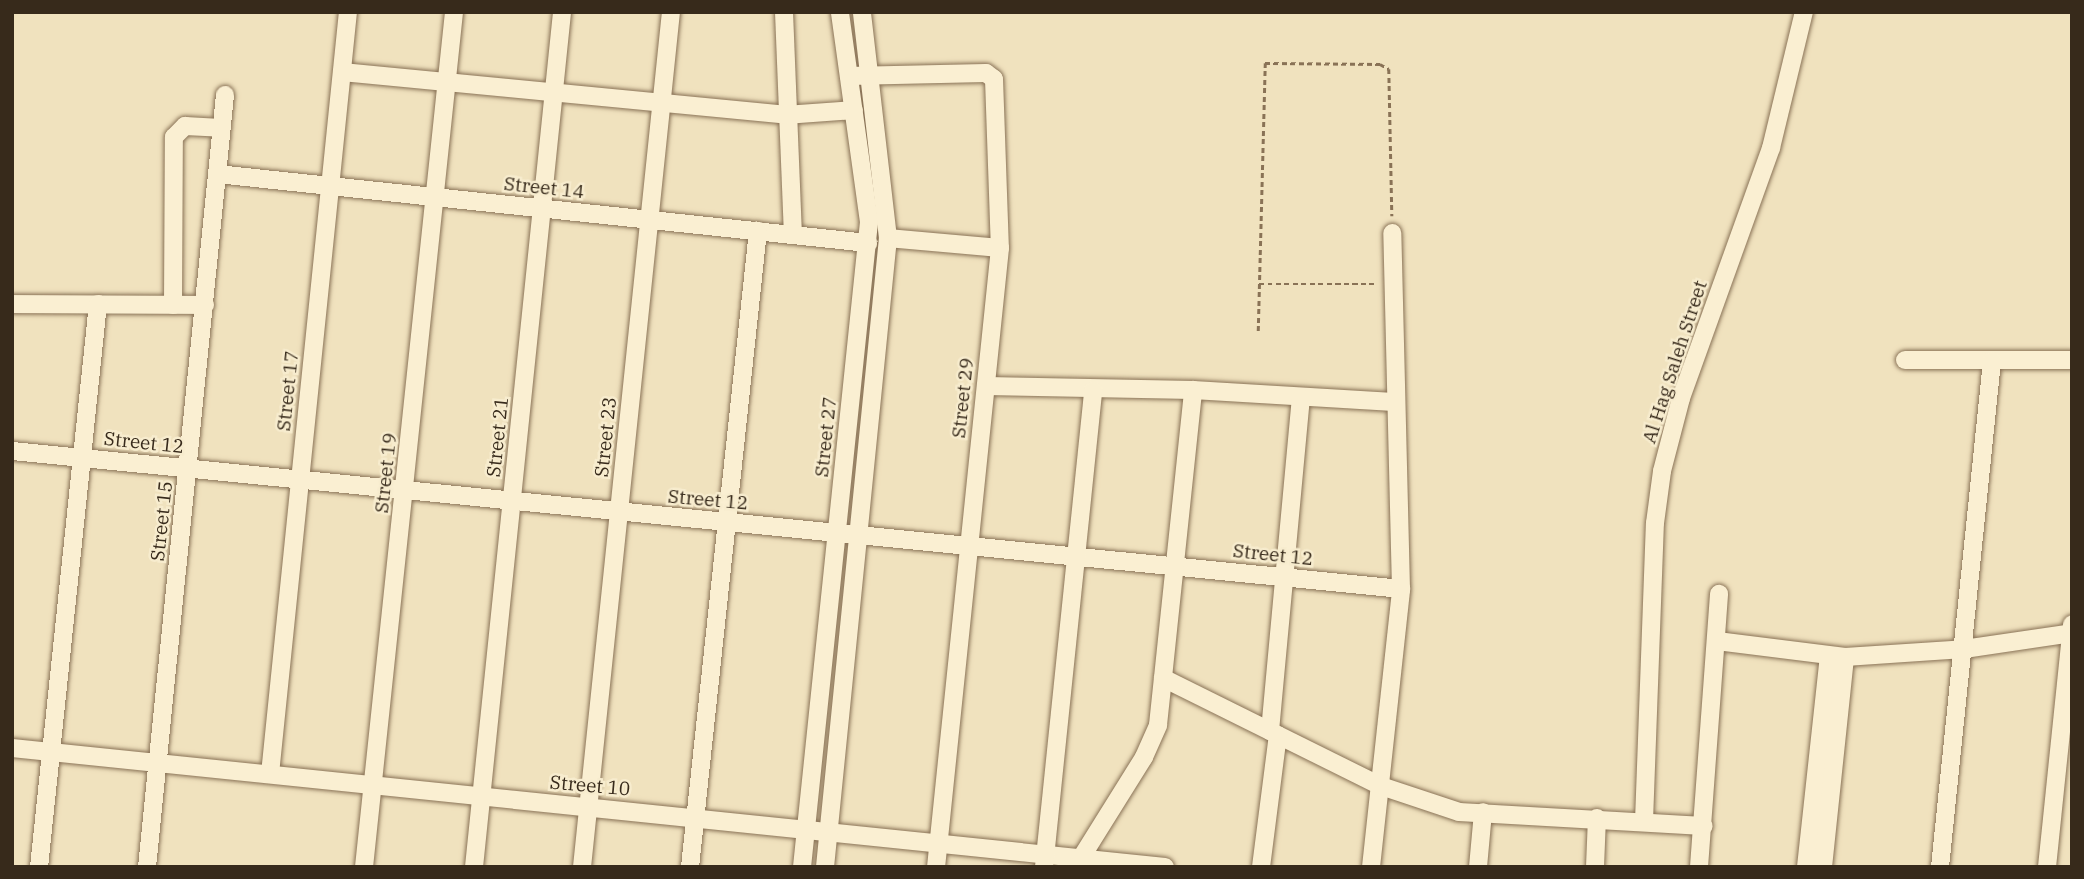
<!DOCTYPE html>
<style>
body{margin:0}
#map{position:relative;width:2084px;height:879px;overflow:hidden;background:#f0e2be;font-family:"IBM Plex Serif",serif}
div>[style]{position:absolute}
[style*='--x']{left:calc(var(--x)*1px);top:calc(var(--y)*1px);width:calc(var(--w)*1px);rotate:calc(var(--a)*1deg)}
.path>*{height:2.5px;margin-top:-1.25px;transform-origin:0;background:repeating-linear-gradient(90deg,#897256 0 5px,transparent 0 8.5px)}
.roads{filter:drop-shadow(0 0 2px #897256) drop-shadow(0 0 2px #897256)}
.street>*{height:18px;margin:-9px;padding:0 9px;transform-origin:9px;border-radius:9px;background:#faefd2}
span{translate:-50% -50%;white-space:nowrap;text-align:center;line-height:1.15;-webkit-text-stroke:5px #f7ecce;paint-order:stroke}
.street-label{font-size:19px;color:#372a1b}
.frame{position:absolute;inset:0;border:14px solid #372a1b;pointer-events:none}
</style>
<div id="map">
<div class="path">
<i style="--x:1259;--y:284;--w:119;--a:0"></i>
<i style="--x:1258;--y:331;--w:268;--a:-88.5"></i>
<i style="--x:1265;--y:63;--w:115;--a:0.5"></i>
<i style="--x:1380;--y:64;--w:10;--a:29"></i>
<i style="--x:1389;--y:69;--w:147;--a:88.8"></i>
</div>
<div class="roads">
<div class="street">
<i style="--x:784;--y:12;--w:223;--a:87.7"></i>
<i style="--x:342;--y:72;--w:445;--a:5.5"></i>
<i style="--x:785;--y:115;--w:69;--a:-4.1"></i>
<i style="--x:849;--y:76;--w:137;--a:-1.3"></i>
<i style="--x:986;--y:73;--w:10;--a:37"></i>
<i style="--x:994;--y:79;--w:169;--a:88"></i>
<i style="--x:1000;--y:248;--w:622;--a:95.9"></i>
<i style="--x:217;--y:174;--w:655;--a:6.05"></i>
<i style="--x:888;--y:238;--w:112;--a:5.1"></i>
<i style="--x:12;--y:304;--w:193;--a:0.3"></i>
<i style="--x:173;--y:305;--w:168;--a:-89.7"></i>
<i style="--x:174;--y:137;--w:16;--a:-45"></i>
<i style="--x:185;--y:126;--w:36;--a:3"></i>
<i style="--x:1905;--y:360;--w:167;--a:0"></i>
<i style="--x:986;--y:386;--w:207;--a:1.1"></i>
<i style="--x:1193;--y:390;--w:201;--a:3.4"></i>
<i style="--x:12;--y:451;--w:1396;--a:5.67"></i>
<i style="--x:1717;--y:641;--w:129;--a:7.1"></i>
<i style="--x:1845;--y:657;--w:119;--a:-3.8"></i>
<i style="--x:1964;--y:649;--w:109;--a:-8.4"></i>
<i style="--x:1163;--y:678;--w:243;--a:26.4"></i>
<i style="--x:1381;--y:786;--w:82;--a:18.4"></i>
<i style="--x:1459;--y:812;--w:245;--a:3.3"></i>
<i style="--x:1270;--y:731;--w:334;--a:-84.7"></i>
<i style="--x:12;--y:748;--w:1159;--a:5.89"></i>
<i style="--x:270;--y:774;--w:766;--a:-84.16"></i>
<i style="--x:1644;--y:821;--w:298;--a:-87.9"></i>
<i style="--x:1655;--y:523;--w:52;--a:-82.3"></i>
<i style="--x:1662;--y:471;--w:75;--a:-75.4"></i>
<i style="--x:1681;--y:398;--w:266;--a:-70.2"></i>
<i style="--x:1771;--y:148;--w:140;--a:-76.4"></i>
<i style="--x:1081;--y:858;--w:119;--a:-58"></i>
<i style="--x:1144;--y:757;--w:35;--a:-66"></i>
<i style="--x:1158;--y:725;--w:337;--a:-84"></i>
<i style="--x:39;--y:867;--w:566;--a:-84.02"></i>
<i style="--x:147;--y:867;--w:776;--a:-84.23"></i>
<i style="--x:364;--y:867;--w:860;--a:-83.99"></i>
<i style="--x:474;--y:867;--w:860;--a:-84.12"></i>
<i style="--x:582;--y:867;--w:860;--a:-84.06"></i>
<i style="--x:690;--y:867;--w:640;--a:-83.9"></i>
<i style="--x:802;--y:867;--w:648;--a:-84.07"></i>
<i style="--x:869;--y:222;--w:212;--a:-97.9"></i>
<i style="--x:825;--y:867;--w:632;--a:-84.28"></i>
<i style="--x:888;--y:238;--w:227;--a:-96.6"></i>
<i style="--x:1044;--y:867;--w:479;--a:-84.1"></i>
<i style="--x:1261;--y:867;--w:133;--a:-82.7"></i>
<i style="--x:1371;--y:867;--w:280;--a:-83.8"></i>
<i style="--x:1401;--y:589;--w:356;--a:-91.4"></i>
<i style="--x:1478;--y:867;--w:55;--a:-84.8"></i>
<i style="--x:1595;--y:867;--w:49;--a:-87.7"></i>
<i style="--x:1699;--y:867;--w:274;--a:-85.8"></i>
<i style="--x:1806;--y:867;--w:212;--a:-83.8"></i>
<i style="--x:1823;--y:867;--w:211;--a:-84"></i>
<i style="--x:1940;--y:867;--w:509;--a:-84.13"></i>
<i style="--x:2047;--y:867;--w:244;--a:-84.1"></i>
</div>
</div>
<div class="street-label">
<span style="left:544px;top:188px;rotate:6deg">Street 14</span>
<span style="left:1675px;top:362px;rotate:-72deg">Al Hag Saleh Street</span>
<span style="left:288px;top:391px;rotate:-84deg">Street 17</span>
<span style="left:963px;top:398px;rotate:-84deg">Street 29</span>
<span style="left:498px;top:437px;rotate:-84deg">Street 21</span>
<span style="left:606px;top:437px;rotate:-84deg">Street 23</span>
<span style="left:826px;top:437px;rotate:-84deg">Street 27</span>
<span style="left:144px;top:443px;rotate:6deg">Street 12</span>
<span style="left:386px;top:473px;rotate:-84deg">Street 19</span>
<span style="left:708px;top:500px;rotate:5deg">Street 12</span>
<span style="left:162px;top:521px;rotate:-84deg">Street 15</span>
<span style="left:1273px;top:555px;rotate:6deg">Street 12</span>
<span style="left:590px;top:786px;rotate:5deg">Street 10</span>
</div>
<div class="frame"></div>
</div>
